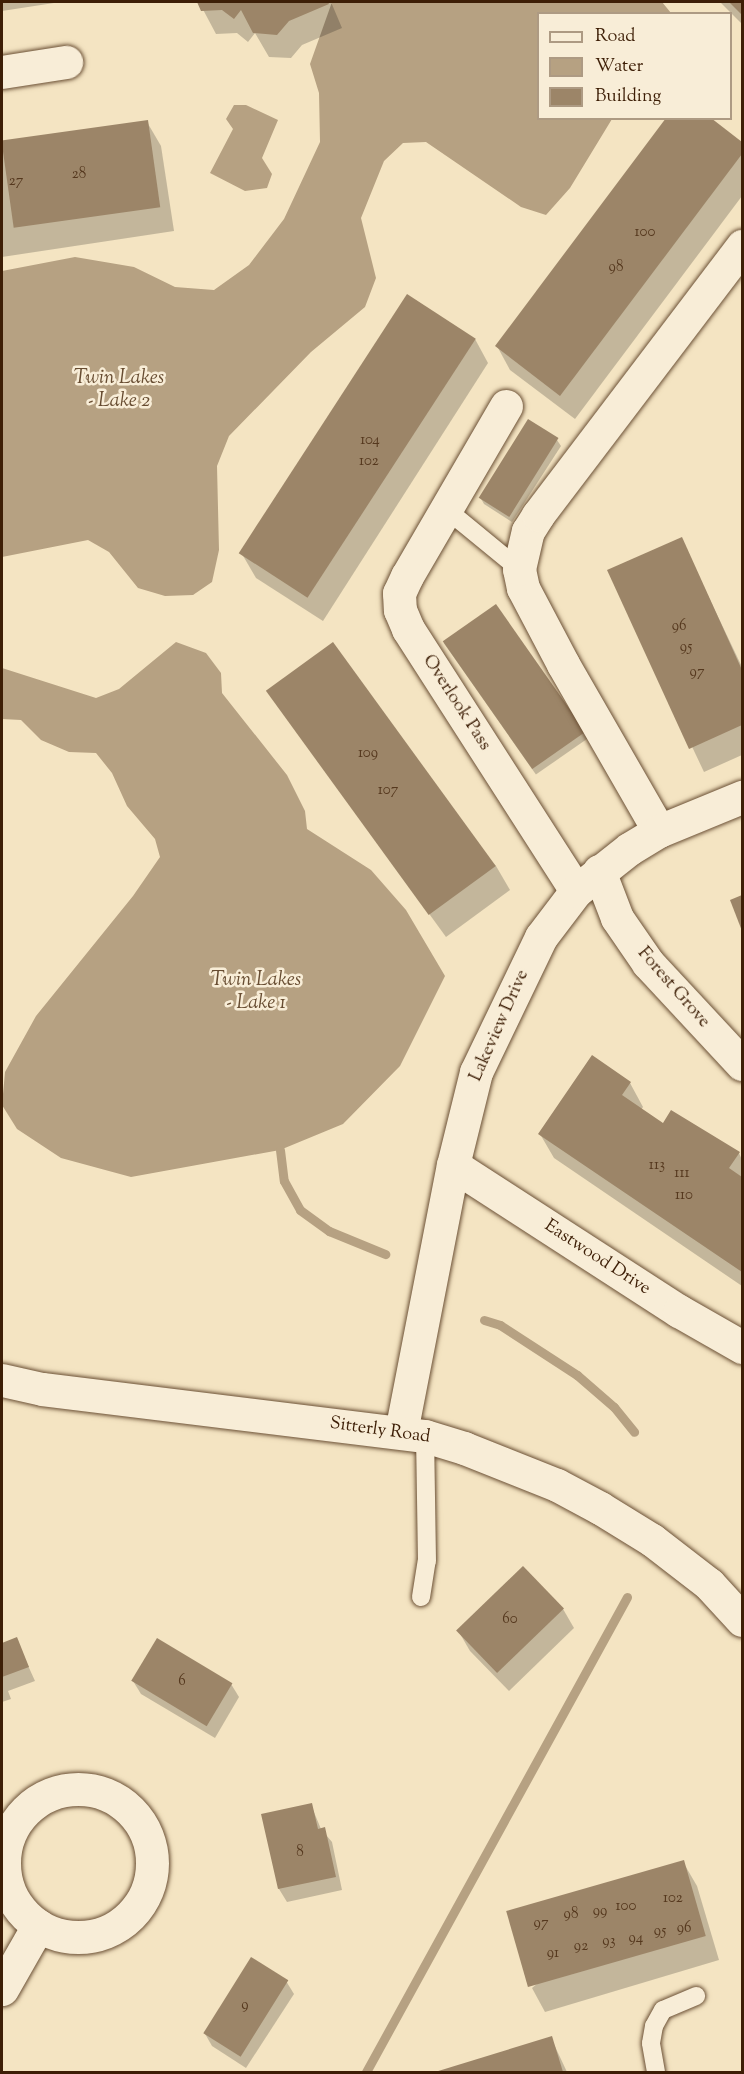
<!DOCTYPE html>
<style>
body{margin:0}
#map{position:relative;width:744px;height:2074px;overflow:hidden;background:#f4e4c2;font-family:"Sorts Mill Goudy",serif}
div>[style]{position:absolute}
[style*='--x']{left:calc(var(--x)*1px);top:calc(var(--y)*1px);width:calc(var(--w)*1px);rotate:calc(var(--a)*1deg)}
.water>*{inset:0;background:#b6a182}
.shadow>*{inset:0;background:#0003;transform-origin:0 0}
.stream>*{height:9px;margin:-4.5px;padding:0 4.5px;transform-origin:4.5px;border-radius:4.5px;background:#b6a182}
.building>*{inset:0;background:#9c8568;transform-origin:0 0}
.roads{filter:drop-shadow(0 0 2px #6b5035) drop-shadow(0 0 2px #6b5035)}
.lane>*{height:18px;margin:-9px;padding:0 9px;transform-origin:9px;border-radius:9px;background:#f8edd7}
.street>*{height:33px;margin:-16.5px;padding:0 16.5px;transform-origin:16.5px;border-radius:16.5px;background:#f8edd7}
.street>.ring{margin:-16.5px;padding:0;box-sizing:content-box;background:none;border:33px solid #f8edd7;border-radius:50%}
.secondary>*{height:33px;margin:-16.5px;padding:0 16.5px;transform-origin:16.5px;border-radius:16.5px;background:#f8edd7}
span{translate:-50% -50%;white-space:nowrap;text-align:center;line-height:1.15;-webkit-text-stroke:5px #f8edd7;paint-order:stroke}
.number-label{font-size:15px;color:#55381e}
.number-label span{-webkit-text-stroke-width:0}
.street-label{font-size:18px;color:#3d1e06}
.water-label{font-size:20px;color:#674c31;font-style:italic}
.frame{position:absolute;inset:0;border:3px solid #3d1e06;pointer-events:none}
.legend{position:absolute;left:537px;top:12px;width:195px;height:108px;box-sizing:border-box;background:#f8edd7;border:2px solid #ad9a83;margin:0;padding:8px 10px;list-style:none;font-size:18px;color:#3d1e06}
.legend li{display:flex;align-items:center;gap:12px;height:30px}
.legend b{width:30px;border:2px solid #ad9a83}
</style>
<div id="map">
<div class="water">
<i style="clip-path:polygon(332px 2px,662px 2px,671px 13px,538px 14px,538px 118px,612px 119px,570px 188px,546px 215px,521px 207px,426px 142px,403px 143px,384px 161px,361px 218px,376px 278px,365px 307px,311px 352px,229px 436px,217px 466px,219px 550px,212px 582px,193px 595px,165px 596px,138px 588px,109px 552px,88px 540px,2px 557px,2px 271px,75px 257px,134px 267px,175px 287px,214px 290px,249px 265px,284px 219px,320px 142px,319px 93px,310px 64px)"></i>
<i style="clip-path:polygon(234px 105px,246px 105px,278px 120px,262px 158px,272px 174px,267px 188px,245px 191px,210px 173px,233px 129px,226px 119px)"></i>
<i style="clip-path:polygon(176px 642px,206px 653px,221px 673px,222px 693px,287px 775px,305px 811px,307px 829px,371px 870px,406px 910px,445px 976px,400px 1066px,343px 1124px,280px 1150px,131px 1177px,61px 1158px,17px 1129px,2px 1105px,5px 1072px,36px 1016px,133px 896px,160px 857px,155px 839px,127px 806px,112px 773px,96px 753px,69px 752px,41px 740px,21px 720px,2px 719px,2px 668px,96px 698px,119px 689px)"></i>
</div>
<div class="shadow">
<i style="clip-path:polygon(2px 2px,54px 2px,54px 3px,2px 11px)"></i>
<i style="clip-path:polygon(199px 2px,331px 2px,342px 28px,302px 45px,291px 58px,269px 57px,255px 33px,248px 42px,237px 33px,216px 34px)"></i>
<i style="clip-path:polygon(720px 2px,742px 2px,742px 24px)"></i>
<i style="clip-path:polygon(708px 118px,742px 144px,742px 196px,575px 419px,510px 370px,497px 346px)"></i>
<i style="clip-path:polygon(147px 122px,161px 146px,174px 231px,2px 257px,2px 144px)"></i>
<i style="clip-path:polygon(475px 339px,488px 363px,323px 621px,256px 578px,242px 554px)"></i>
<i style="clip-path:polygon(557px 440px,561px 446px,512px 522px,484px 504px,480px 497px)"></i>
<i style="clip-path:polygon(681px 539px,742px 667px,742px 755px,704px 772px,609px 571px)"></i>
<i style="left:496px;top:606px;width:161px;height:64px;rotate:55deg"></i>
<i style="clip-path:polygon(268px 692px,496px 866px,510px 890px,446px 937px)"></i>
<i style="clip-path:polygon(630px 1083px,643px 1107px,641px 1110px,663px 1125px,739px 1153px,742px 1160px,742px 1286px,554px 1158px,540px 1134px)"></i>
<i style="clip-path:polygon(563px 1609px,574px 1628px,509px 1691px,470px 1651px,459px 1632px)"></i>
<i style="clip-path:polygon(16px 1639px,35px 1681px,8px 1691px,11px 1699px,2px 1702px,2px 1644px)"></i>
<i style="clip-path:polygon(133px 1681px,231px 1684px,239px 1697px,215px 1738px,141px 1694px)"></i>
<i style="clip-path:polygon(311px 1805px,321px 1829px,332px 1842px,342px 1890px,287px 1902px,279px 1889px,263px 1815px)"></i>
<i style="clip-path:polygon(683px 1862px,697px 1886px,719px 1960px,545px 2012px,532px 1988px)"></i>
<i style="clip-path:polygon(286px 1981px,294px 1994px,246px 2068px,212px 2046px,204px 2032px)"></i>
<i style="clip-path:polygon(551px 2038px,567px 2072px,439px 2072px)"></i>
</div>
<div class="stream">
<i style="--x:280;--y:1150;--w:31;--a:83"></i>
<i style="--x:284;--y:1181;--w:33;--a:61"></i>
<i style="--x:300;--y:1210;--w:36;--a:36"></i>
<i style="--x:329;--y:1231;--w:61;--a:22.3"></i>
<i style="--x:484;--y:1320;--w:17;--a:17"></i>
<i style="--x:500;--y:1325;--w:92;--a:33"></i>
<i style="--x:577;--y:1375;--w:49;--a:40.9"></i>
<i style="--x:614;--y:1407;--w:32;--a:51"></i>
<i style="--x:366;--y:2072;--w:542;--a:-61.21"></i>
</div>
<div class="building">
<i style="clip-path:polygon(197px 2px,328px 2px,329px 4px,289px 21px,277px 35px,253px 33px,241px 10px,234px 19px,222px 10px,201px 11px)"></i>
<i style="clip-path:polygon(729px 2px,742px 2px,742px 15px)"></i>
<i style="clip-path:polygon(666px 118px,711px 118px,742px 142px,742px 154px,560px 396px,495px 346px)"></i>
<i style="left:148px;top:120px;width:88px;height:148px;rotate:82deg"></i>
<i style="left:407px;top:294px;width:82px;height:309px;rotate:33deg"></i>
<i style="left:528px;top:419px;width:36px;height:93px;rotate:32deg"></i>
<i style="clip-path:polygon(682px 537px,742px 670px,742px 725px,689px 749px,607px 570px)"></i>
<i style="left:496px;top:604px;width:156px;height:65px;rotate:55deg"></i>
<i style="left:333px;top:642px;width:277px;height:83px;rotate:54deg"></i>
<i style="clip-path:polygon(742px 895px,742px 931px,730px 900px)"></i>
<i style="clip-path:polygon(592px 1055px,631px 1082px,622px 1095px,663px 1123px,671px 1110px,740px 1152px,729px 1168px,742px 1177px,742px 1272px,538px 1134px)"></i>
<i style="left:523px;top:1566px;width:59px;height:93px;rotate:46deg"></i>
<i style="clip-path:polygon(17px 1637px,29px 1667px,2px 1677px,2px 1643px)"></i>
<i style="left:157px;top:1638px;width:88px;height:50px;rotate:31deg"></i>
<i style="clip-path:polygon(312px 1803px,318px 1829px,325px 1827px,336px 1877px,278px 1889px,261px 1814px)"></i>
<i style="left:684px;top:1860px;width:79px;height:185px;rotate:74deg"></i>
<i style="left:251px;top:1957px;width:44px;height:90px;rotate:32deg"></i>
<i style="clip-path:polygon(552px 2036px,563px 2072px,435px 2072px)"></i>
</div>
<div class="roads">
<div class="lane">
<i style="--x:446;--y:509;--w:94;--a:39.4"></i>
<i style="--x:421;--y:1597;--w:36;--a:-81"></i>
<i style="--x:427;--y:1561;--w:125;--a:-90.9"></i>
<i style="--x:656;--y:2072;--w:29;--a:-100"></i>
<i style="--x:651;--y:2043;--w:17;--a:-80"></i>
<i style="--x:654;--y:2026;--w:18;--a:-61"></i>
<i style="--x:663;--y:2010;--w:36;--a:-23"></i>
</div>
<div class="street">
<i style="--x:2;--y:72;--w:65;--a:-8.9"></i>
<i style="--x:506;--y:406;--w:197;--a:120.2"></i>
<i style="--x:407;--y:576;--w:19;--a:115"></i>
<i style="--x:399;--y:593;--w:17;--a:87"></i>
<i style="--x:400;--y:610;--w:21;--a:67"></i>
<i style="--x:408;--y:629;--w:311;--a:57.3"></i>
<i style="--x:659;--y:831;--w:193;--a:-119.9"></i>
<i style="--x:563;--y:664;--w:86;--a:-117.8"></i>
<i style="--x:523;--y:588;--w:19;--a:-102"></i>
<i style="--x:519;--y:569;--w:39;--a:-77"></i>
<i style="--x:528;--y:531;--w:19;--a:-58"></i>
<i style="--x:538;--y:515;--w:338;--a:-52.8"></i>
<i style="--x:599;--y:871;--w:50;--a:69"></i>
<i style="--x:617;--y:918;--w:55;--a:55.4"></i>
<i style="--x:648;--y:963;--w:138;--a:47.1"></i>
<i style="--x:453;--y:1165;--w:269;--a:32.9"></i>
<i style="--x:679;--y:1311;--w:73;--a:29.7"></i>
<i style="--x:401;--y:1432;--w:272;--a:-79"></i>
<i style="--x:453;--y:1165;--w:96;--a:-76.1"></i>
<i style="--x:476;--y:1072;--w:150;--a:-64.3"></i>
<i style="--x:541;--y:937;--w:58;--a:-52.7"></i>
<i style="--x:576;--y:891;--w:68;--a:-38.4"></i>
<i style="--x:629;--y:849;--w:35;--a:-31"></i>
<i style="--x:659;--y:831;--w:90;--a:-22.3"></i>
<i class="ring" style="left:4px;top:1789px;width:115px;height:115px"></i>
<i style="--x:2;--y:1989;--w:73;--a:-60.3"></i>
</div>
<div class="secondary">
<i style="--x:2;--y:1380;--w:41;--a:12.7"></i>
<i style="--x:42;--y:1389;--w:386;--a:7"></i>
<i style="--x:425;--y:1436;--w:41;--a:17.1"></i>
<i style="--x:464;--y:1448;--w:100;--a:21.7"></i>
<i style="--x:557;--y:1485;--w:49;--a:28.1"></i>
<i style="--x:600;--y:1508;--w:61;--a:31.6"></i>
<i style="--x:652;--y:1540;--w:72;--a:37.7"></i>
<i style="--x:709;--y:1584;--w:49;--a:47.5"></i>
</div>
</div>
<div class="number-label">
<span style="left:79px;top:175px">28</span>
<span style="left:16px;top:182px">27</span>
<span style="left:645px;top:233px">100</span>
<span style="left:616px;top:268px">98</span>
<span style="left:370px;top:441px">104</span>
<span style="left:369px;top:462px">102</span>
<span style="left:679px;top:627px">96</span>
<span style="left:686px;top:648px">95</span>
<span style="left:697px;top:673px">97</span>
<span style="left:368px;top:754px">109</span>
<span style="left:388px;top:791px">107</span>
<span style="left:657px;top:1166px">113</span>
<span style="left:682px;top:1174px">111</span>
<span style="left:684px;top:1196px">110</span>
<span style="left:510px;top:1620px">60</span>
<span style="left:182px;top:1682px">6</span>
<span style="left:300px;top:1853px">8</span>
<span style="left:673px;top:1899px">102</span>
<span style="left:626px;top:1907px">100</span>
<span style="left:600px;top:1912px">99</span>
<span style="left:571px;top:1915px">98</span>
<span style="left:541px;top:1924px">97</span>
<span style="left:684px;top:1929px">96</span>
<span style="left:660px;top:1932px">95</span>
<span style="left:636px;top:1939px">94</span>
<span style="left:609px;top:1942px">93</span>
<span style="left:581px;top:1947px">92</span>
<span style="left:553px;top:1954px">91</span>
<span style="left:245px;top:2006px">9</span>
</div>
<div class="street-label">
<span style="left:456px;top:703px;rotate:57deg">Overlook Pass</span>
<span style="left:673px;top:988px;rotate:49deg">Forest Grove</span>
<span style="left:500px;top:1026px;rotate:-66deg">Lakeview Drive</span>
<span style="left:597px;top:1258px;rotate:33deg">Eastwood Drive</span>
<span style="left:380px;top:1431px;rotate:8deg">Sitterly Road</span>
</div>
<div class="water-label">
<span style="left:119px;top:390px">Twin Lakes<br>- Lake 2</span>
<span style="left:256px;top:992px">Twin Lakes<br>- Lake 1</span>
</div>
<div class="frame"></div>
<ul class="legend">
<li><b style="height:8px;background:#f8edd7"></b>Road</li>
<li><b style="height:16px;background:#b6a182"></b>Water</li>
<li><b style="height:16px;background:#9c8568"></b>Building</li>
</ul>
</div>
